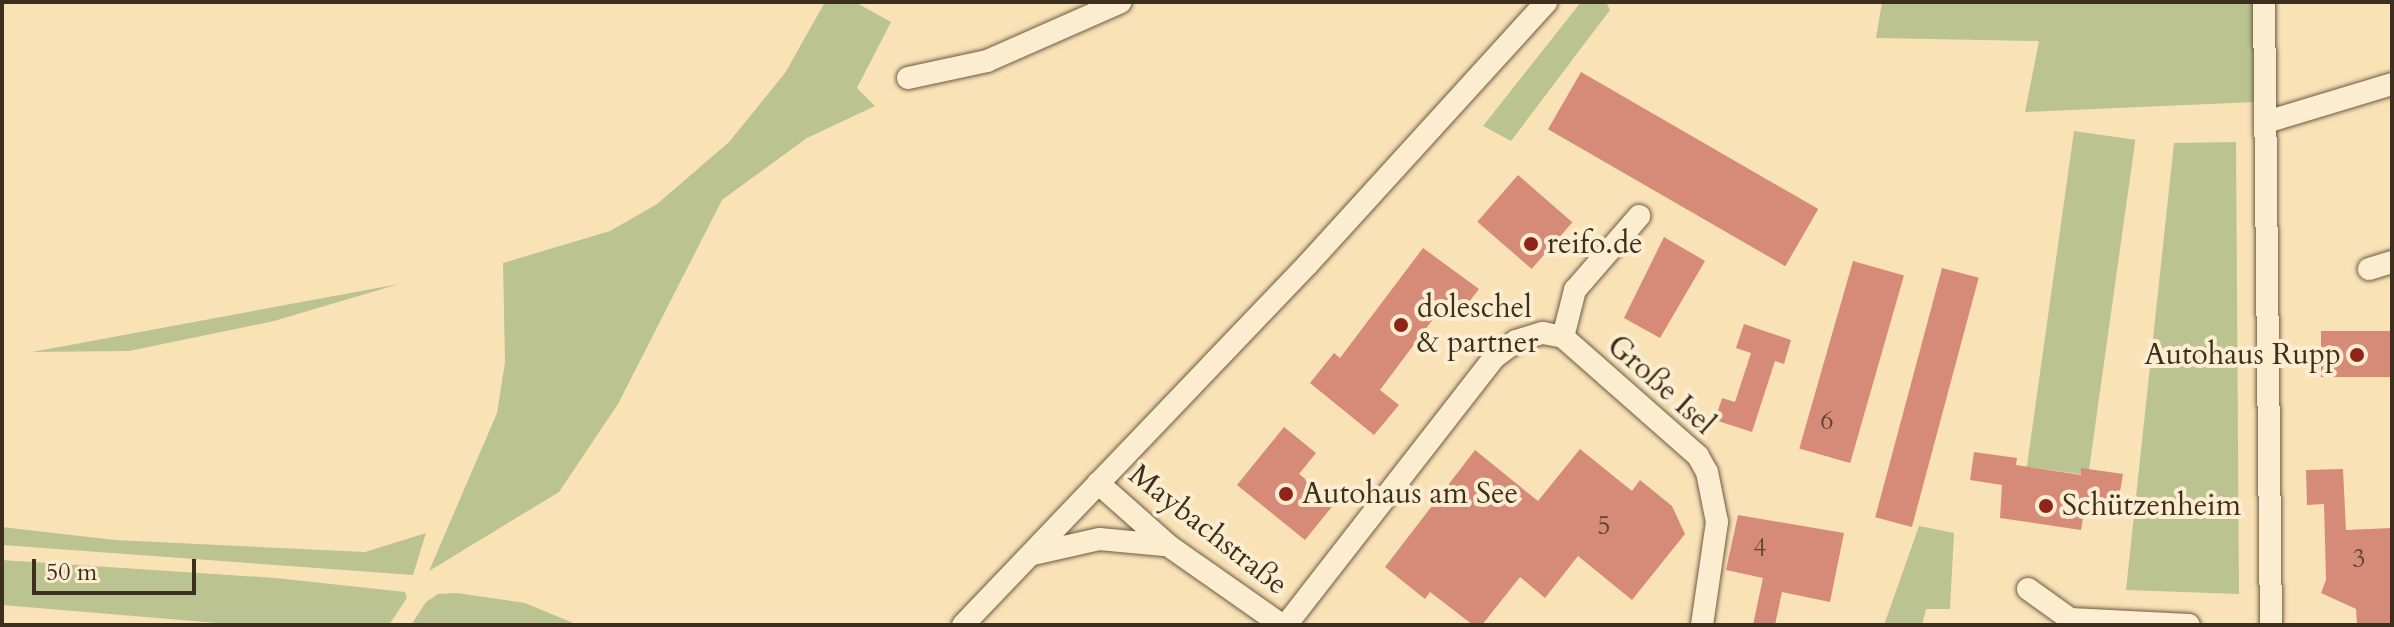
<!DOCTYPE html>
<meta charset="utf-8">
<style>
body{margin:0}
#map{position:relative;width:2394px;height:627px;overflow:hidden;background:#fae2b7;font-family:Cardo,serif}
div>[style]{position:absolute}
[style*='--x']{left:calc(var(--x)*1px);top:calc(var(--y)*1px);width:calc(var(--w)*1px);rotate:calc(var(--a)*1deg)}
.green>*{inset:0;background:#bbc490;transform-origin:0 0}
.building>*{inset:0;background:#d68b78;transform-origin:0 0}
.roads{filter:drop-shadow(0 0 2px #6c5c44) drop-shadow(0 0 2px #6c5c44)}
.minor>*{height:22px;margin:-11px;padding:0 11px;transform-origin:11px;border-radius:11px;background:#fcecd0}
.dots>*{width:22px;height:22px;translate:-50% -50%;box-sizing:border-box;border:4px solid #fcecd0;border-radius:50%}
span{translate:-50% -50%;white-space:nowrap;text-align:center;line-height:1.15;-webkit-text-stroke:8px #fcecd0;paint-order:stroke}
.number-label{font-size:26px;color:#624634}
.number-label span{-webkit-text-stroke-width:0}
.poi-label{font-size:30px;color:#3c2f1e}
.left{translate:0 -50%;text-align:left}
.right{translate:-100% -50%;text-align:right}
.street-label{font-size:30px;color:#3c2f1e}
.frame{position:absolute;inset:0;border:4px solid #3c2f1e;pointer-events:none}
.scale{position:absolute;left:32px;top:559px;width:164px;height:36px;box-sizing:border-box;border:4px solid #3c2f1e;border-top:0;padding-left:10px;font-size:24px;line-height:28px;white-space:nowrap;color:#3c2f1e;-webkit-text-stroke:6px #fcecd0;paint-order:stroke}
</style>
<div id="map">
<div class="green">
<i style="clip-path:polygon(825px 2px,855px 2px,891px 22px,857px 88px,875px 106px,807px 138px,722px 200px,618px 404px,559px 492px,429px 571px,497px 413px,505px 362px,503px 263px,610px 231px,657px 204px,729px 142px,785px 73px)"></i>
<i style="clip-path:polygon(1581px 2px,1606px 2px,1610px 10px,1511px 141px,1483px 126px)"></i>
<i style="clip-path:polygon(1882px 2px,2254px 2px,2255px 102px,2025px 112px,2039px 41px,1876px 38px)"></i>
<i style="left:2074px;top:131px;width:62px;height:339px;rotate:8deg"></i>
<i style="clip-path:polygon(2236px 142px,2239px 594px,2126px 590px,2174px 143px)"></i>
<i style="clip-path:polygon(399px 284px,274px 321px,129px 351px,32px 352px)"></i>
<i style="clip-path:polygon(1919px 526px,1954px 533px,1950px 609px,1926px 609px,1922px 625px,1884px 625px)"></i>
<i style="clip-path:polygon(2px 527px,115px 540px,365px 552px,426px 533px,413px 575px,2px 545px)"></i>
<i style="clip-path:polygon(2px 560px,276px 578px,405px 592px,407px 598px,389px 625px,241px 625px,2px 605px)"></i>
<i style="clip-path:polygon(457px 593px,525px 603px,578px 625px,411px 625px,426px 602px,438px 594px)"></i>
</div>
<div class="building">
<i style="left:1581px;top:72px;width:274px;height:66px;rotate:30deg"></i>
<i style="left:1518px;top:175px;width:72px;height:62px;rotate:41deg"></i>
<i style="clip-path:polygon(1664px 237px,1705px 261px,1660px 338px,1624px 318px)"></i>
<i style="clip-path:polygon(1423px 248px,1479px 289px,1466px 306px,1451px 295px,1380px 390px,1399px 405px,1374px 435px,1310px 383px,1334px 353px,1340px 358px)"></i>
<i style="left:1853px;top:261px;width:53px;height:195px;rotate:16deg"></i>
<i style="left:1942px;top:268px;width:38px;height:258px;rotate:15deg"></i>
<i style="clip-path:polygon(1744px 324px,1791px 340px,1784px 364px,1775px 361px,1752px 432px,1715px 420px,1722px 398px,1735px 402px,1751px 353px,1736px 348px)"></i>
<i style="left:2392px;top:331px;width:46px;height:71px;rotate:90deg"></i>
<i style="clip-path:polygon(1284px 427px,1316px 453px,1299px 474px,1335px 503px,1305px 540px,1237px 485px)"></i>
<i style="clip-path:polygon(1580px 449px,1632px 491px,1640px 480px,1672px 506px,1685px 534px,1632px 600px,1578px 556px,1545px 598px,1520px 577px,1482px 625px,1473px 625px,1430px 592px,1425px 599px,1385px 567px,1475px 450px,1538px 501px)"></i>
<i style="clip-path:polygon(1974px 452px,2017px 458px,2016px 465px,2081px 475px,2081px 468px,2123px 474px,2118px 504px,2086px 500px,2081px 530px,2000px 518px,2002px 485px,1970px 480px)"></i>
<i style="clip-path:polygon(2343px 469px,2346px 530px,2392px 528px,2392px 625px,2357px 625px,2356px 609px,2321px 593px,2326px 580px,2324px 504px,2307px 505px,2306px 470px)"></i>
<i style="clip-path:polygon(1738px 515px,1844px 533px,1830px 602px,1782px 592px,1775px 625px,1753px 625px,1763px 578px,1726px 570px)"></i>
</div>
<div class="roads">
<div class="minor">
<i style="--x:2264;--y:2;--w:623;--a:89.36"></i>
<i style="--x:908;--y:78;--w:81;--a:-12.1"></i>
<i style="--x:987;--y:61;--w:146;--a:-23.8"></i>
<i style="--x:2266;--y:122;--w:132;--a:-16.8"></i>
<i style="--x:2369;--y:269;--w:24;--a:-17"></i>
<i style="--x:1563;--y:337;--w:49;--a:-75.7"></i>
<i style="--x:1575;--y:290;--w:98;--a:-49.1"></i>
<i style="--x:1098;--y:483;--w:95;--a:41.6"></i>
<i style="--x:1169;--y:546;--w:138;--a:35"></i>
<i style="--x:1033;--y:554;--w:68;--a:-12.8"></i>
<i style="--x:1099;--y:539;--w:65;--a:5.3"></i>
<i style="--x:2028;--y:589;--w:52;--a:35.5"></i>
<i style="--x:2070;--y:619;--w:119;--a:2.9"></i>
<i style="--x:963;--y:625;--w:499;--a:-46.3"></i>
<i style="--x:1308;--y:264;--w:354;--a:-47.7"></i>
<i style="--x:1286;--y:625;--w:340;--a:-52.1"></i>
<i style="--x:1495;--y:357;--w:26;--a:-37"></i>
<i style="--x:1516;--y:341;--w:28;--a:-17"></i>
<i style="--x:1543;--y:333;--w:20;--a:11"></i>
<i style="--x:1563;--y:337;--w:180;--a:41.4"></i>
<i style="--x:1698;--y:456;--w:18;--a:61"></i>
<i style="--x:1707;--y:472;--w:51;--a:78.7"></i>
<i style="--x:1717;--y:522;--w:104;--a:98.3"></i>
</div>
</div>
<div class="dots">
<i style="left:1531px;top:244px;background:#8f2418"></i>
<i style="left:1401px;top:325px;background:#8f2418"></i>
<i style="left:2357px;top:355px;background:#8f2418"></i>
<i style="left:1286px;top:494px;background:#8f2418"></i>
<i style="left:2046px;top:506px;background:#8f2418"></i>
</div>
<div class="number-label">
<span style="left:1827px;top:421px">6</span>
<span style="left:1604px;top:526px">5</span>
<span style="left:1760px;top:548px">4</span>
<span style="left:2359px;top:559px">3</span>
</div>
<div class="poi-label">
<span class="left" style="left:1547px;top:244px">reifo.de</span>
<span class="left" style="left:1417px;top:325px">doleschel<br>&amp; partner</span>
<span class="right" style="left:2341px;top:355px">Autohaus Rupp</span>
<span class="left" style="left:1302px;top:494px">Autohaus am See</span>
<span class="left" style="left:2062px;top:506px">Schützenheim</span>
</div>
<div class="street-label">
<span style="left:1661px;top:385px;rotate:42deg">Große Isel</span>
<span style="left:1208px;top:530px;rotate:38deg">Maybachstraße</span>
</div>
<div class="frame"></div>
<div class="scale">50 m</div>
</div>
